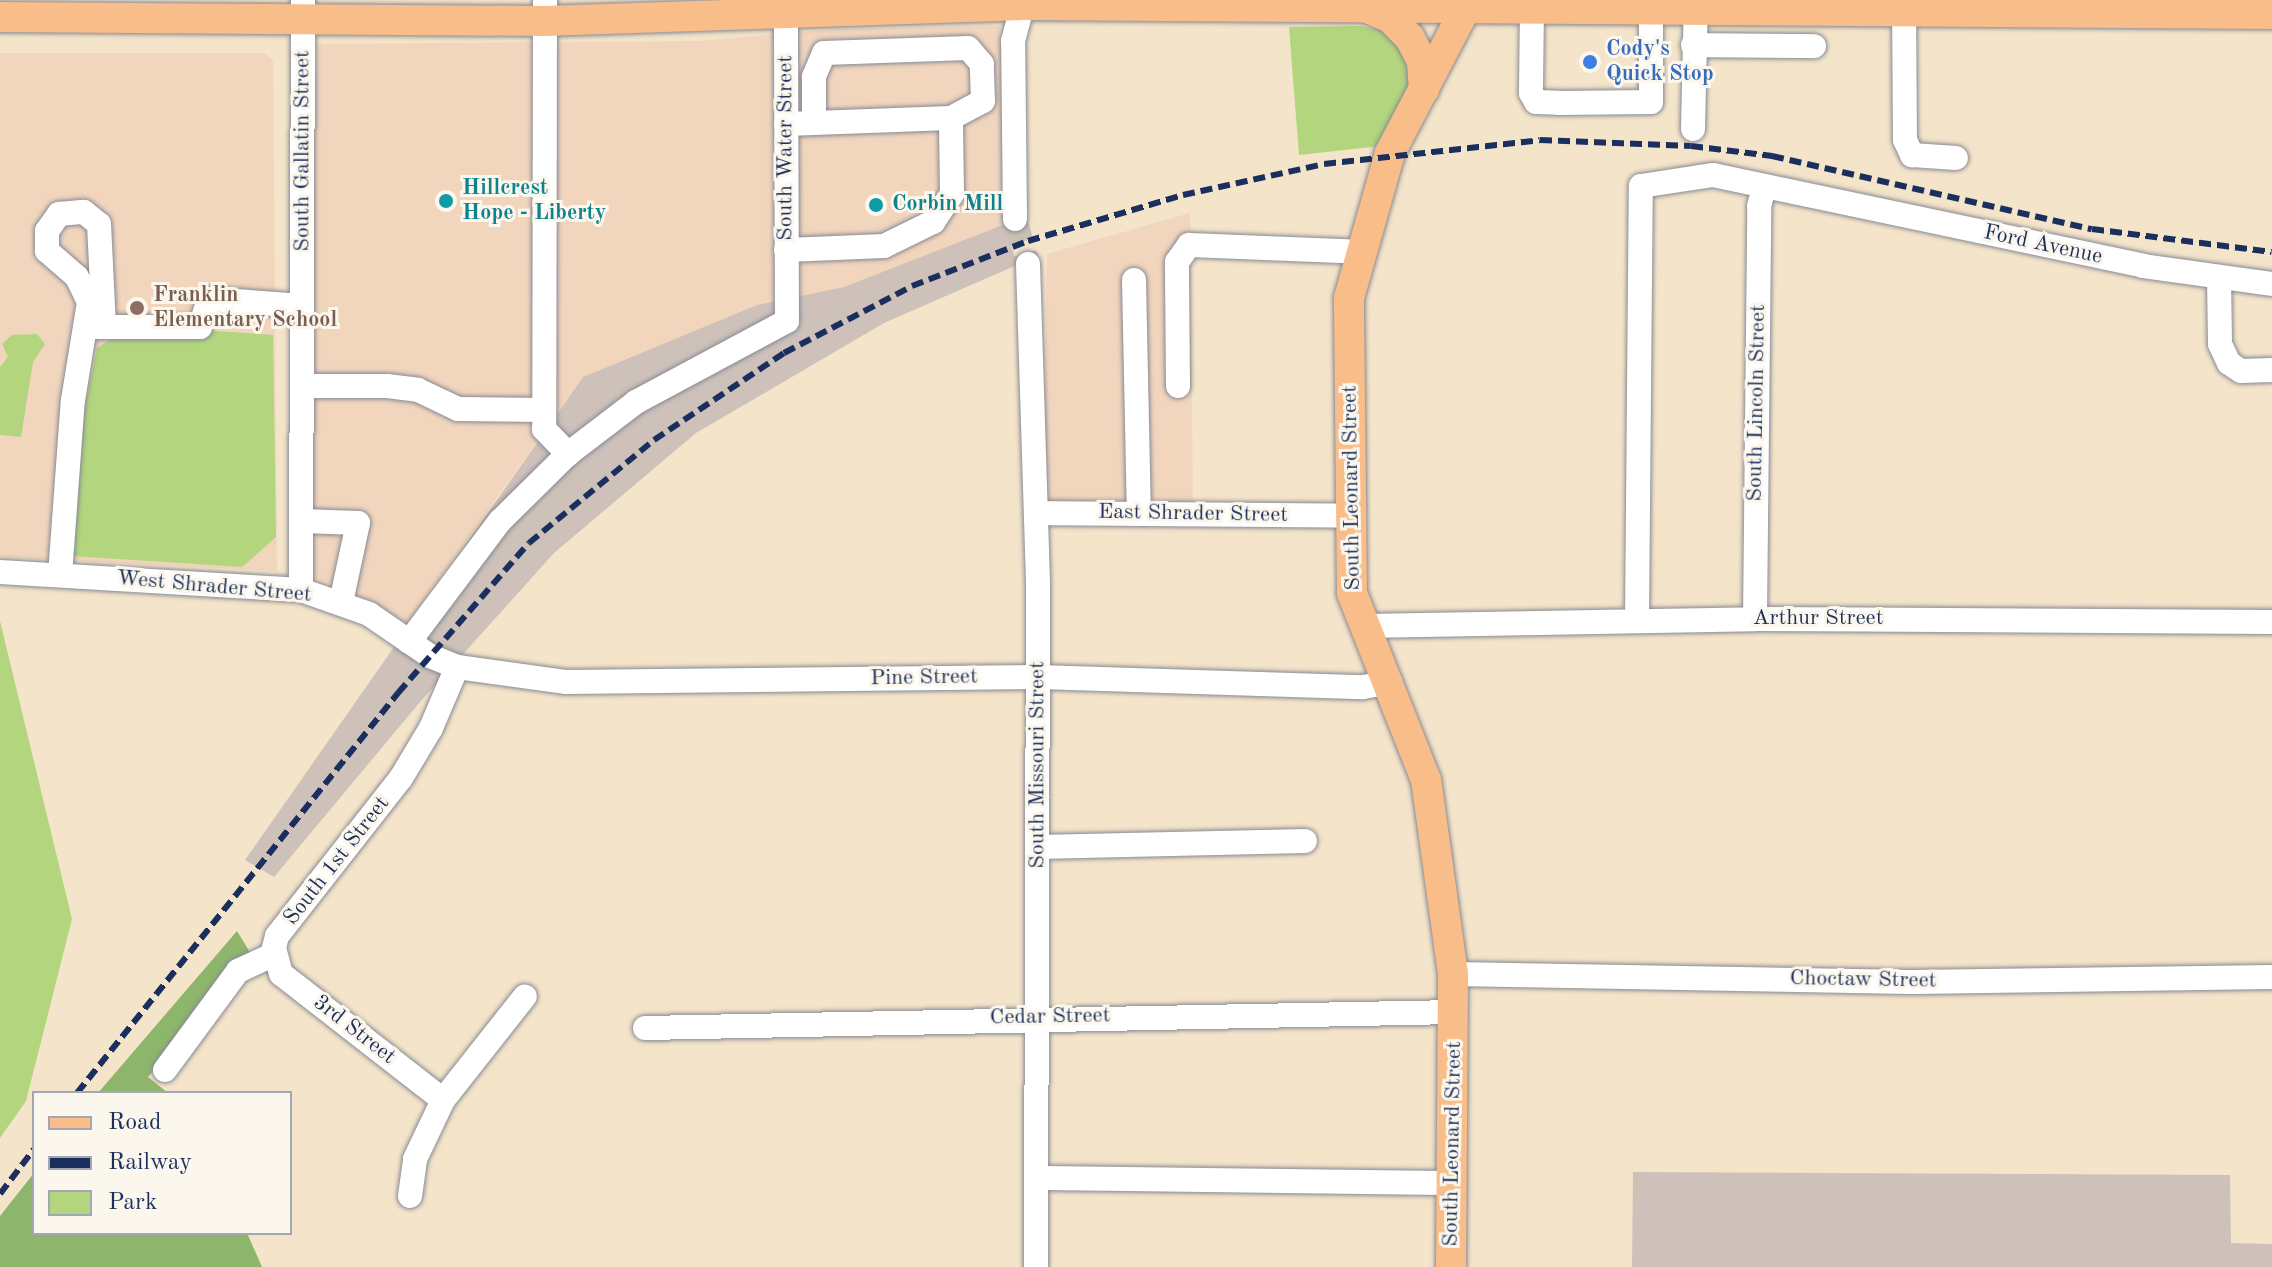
<!DOCTYPE html>
<style>
body{margin:0}
#map{position:relative;width:2272px;height:1267px;overflow:hidden;background:#f4e4c9;font-family:"Old Standard TT",serif}
div>[style]{position:absolute}
[style*='--x']{left:calc(var(--x)*1px);top:calc(var(--y)*1px);width:calc(var(--w)*1px);rotate:calc(var(--a)*1deg)}
.built>*{inset:0;background:#f1d5bd}
.industrial>*{inset:0;background:#cec1ba}
.green>*{inset:0;background:#b2d57d}
.forest>*{inset:0;background:#8db66c}
.minor-tunnel>*{height:24px;margin-top:-12px;transform-origin:0;background:repeating-linear-gradient(90deg,#c9c0b4 0 24px,transparent 0 36px)}
.roads{filter:drop-shadow(0 0 2px #888a94) drop-shadow(0 0 2px #888a94)}
.minor>*{height:24px;margin:-12px;padding:0 12px;transform-origin:12px;border-radius:12px;background:#fff}
.major>*{height:30px;margin:-15px;padding:0 15px;transform-origin:15px;border-radius:15px;background:#f8bd89}
.rail>*{height:6px;margin-top:-3px;transform-origin:0;background:repeating-linear-gradient(90deg,#1b2f5e 0 12px,transparent 0 18px)}
.dots>*{width:22px;height:22px;translate:-50% -50%;box-sizing:border-box;border:4px solid #fbf7ec;border-radius:50%}
span{translate:-50% -50%;white-space:nowrap;text-align:center;line-height:1.15;-webkit-text-stroke:6px #fbf7ec;paint-order:stroke}
.shop-label{font-size:22px;color:#366cbe;font-weight:700}
.left{translate:0 -50%;text-align:left}
.street-label{font-size:22px;color:#1b2f5e}
.culture-label{font-size:22px;color:#0d838f;font-weight:700}
.education-label{font-size:22px;color:#785e54;font-weight:700}
.legend{position:absolute;left:32px;top:1091px;width:260px;height:144px;box-sizing:border-box;background:#fbf7ec;border:2px solid #a1a7b3;margin:0;padding:10px 14px;list-style:none;font-size:24px;color:#1b2f5e}
.legend li{display:flex;align-items:center;gap:16px;height:40px}
.legend b{width:40px;border:2px solid #a1a7b3}
</style>
<div id="map">
<div class="built">
<i style="clip-path:polygon(1000px 26px,1005px 224px,844px 287px,757px 305px,583px 377px,406px 625px,340px 586px,310px 576px,316px 44px,698px 41px,839px 29px)"></i>
<i style="clip-path:polygon(0 53px,264px 53px,273px 60px,277px 571px,0 557px)"></i>
<i style="clip-path:polygon(1190px 213px,1193px 507px,1044px 502px,1047px 254px)"></i>
</div>
<div class="industrial">
<i style="clip-path:polygon(1005px 224px,1017px 265px,884px 323px,696px 433px,554px 553px,420px 702px,274px 877px,245px 860px,583px 377px,757px 305px,844px 287px)"></i>
<i style="clip-path:polygon(1633px 1172px,2230px 1175px,2231px 1243px,2272px 1244px,2272px 1267px,1632px 1267px)"></i>
</div>
<div class="green">
<i style="clip-path:polygon(1360px 26px,1387px 31px,1404px 45px,1412px 70px,1411px 91px,1380px 146px,1299px 155px,1289px 27px)"></i>
<i style="clip-path:polygon(157px 327px,273px 335px,276px 537px,242px 567px,71px 556px,82px 421px,97px 348px,118px 335px)"></i>
<i style="clip-path:polygon(37px 334px,45px 344px,33px 362px,21px 437px,0 435px,0 367px,8px 357px,2px 344px,12px 335px)"></i>
<i style="clip-path:polygon(0 621px,72px 919px,26px 1101px,0 1138px)"></i>
</div>
<div class="forest">
<i style="clip-path:polygon(237px 931px,251px 954px,148px 1077px,168px 1093px,98px 1093px)"></i>
<i style="clip-path:polygon(34px 1173px,34px 1233px,247px 1233px,262px 1267px,0 1267px,0 1216px)"></i>
</div>
<div class="minor-tunnel">
<i style="--x:1015;--y:219;--w:47;--a:73.9"></i>
</div>
<div class="roads">
<div class="minor">
<i style="--x:545;--y:0;--w:429;--a:90.1"></i>
<i style="--x:544;--y:429;--w:35;--a:46"></i>
<i style="--x:1904;--y:0;--w:140;--a:89.6"></i>
<i style="--x:1905;--y:140;--w:17;--a:65"></i>
<i style="--x:1912;--y:155;--w:44;--a:3.9"></i>
<i style="--x:1532;--y:7;--w:86;--a:90.7"></i>
<i style="--x:1531;--y:93;--w:10;--a:61"></i>
<i style="--x:1536;--y:102;--w:23;--a:2"></i>
<i style="--x:1559;--y:103;--w:92;--a:-0.6"></i>
<i style="--x:1651;--y:102;--w:95;--a:-90"></i>
<i style="--x:1693;--y:45;--w:121;--a:0.5"></i>
<i style="--x:786;--y:124;--w:165;--a:-2.1"></i>
<i style="--x:951;--y:118;--w:36;--a:-28"></i>
<i style="--x:983;--y:101;--w:37;--a:-92"></i>
<i style="--x:982;--y:64;--w:21;--a:-131"></i>
<i style="--x:968;--y:48;--w:144;--a:178"></i>
<i style="--x:824;--y:53;--w:26;--a:113"></i>
<i style="--x:814;--y:77;--w:46;--a:90"></i>
<i style="--x:1693;--y:129;--w:129;--a:-88.7"></i>
<i style="--x:1015;--y:219;--w:178;--a:-90.6"></i>
<i style="--x:1013;--y:41;--w:42;--a:-75"></i>
<i style="--x:786;--y:250;--w:98;--a:-2.3"></i>
<i style="--x:884;--y:246;--w:55;--a:-26.1"></i>
<i style="--x:933;--y:222;--w:34;--a:-56"></i>
<i style="--x:952;--y:194;--w:76;--a:-90.8"></i>
<i style="--x:1028;--y:264;--w:321;--a:88.2"></i>
<i style="--x:1038;--y:585;--w:682;--a:90.17"></i>
<i style="--x:2219;--y:279;--w:65;--a:89.1"></i>
<i style="--x:2220;--y:344;--w:21;--a:65"></i>
<i style="--x:2229;--y:363;--w:14;--a:34"></i>
<i style="--x:2241;--y:371;--w:31;--a:-2"></i>
<i style="--x:1134;--y:280;--w:234;--a:88.8"></i>
<i style="--x:89;--y:327;--w:111;--a:0"></i>
<i style="--x:200;--y:327;--w:29;--a:-72"></i>
<i style="--x:209;--y:299;--w:93;--a:4.3"></i>
<i style="--x:302;--y:386;--w:85;--a:0"></i>
<i style="--x:387;--y:386;--w:31;--a:7"></i>
<i style="--x:418;--y:390;--w:44;--a:25.4"></i>
<i style="--x:458;--y:409;--w:86;--a:0.7"></i>
<i style="--x:1178;--y:386;--w:124;--a:-90.5"></i>
<i style="--x:1177;--y:262;--w:21;--a:-55"></i>
<i style="--x:1189;--y:245;--w:171;--a:2.3"></i>
<i style="--x:1036;--y:513;--w:315;--a:0.5"></i>
<i style="--x:302;--y:521;--w:56;--a:2"></i>
<i style="--x:358;--y:523;--w:81;--a:102.1"></i>
<i style="--x:0;--y:572;--w:302;--a:3.4"></i>
<i style="--x:301;--y:590;--w:72;--a:19.4"></i>
<i style="--x:369;--y:614;--w:74;--a:34.5"></i>
<i style="--x:430;--y:656;--w:29;--a:22"></i>
<i style="--x:457;--y:667;--w:109;--a:7.9"></i>
<i style="--x:565;--y:682;--w:473;--a:-0.6"></i>
<i style="--x:1038;--y:677;--w:325;--a:1.8"></i>
<i style="--x:1363;--y:687;--w:28;--a:-10"></i>
<i style="--x:60;--y:575;--w:175;--a:-85.8"></i>
<i style="--x:73;--y:400;--w:99;--a:-80.7"></i>
<i style="--x:89;--y:302;--w:28;--a:-116"></i>
<i style="--x:77;--y:277;--w:40;--a:-139"></i>
<i style="--x:47;--y:251;--w:20;--a:-90"></i>
<i style="--x:47;--y:231;--w:21;--a:-55"></i>
<i style="--x:59;--y:214;--w:25;--a:-5"></i>
<i style="--x:84;--y:212;--w:19;--a:39"></i>
<i style="--x:99;--y:224;--w:103;--a:87.2"></i>
<i style="--x:301;--y:590;--w:590;--a:-89.81"></i>
<i style="--x:1755;--y:619;--w:413;--a:-89.4"></i>
<i style="--x:1759;--y:206;--w:19;--a:-74"></i>
<i style="--x:1637;--y:621;--w:435;--a:-89.5"></i>
<i style="--x:1641;--y:186;--w:73;--a:-8.7"></i>
<i style="--x:1713;--y:175;--w:440;--a:11.9"></i>
<i style="--x:2143;--y:266;--w:130;--a:7.9"></i>
<i style="--x:1364;--y:626;--w:391;--a:-1"></i>
<i style="--x:1755;--y:619;--w:517;--a:0.33"></i>
<i style="--x:409;--y:642;--w:151;--a:-53.1"></i>
<i style="--x:500;--y:521;--w:95;--a:-44.6"></i>
<i style="--x:568;--y:454;--w:86;--a:-37.4"></i>
<i style="--x:636;--y:402;--w:171;--a:-28.2"></i>
<i style="--x:787;--y:321;--w:321;--a:-90.2"></i>
<i style="--x:1038;--y:847;--w:267;--a:-1.3"></i>
<i style="--x:1453;--y:974;--w:458;--a:1"></i>
<i style="--x:1911;--y:982;--w:361;--a:-0.8"></i>
<i style="--x:645;--y:1028;--w:809;--a:-1.13"></i>
<i style="--x:165;--y:1070;--w:123;--a:-53.6"></i>
<i style="--x:238;--y:971;--w:40;--a:-25"></i>
<i style="--x:443;--y:1100;--w:205;--a:-142.1"></i>
<i style="--x:281;--y:974;--w:27;--a:-105"></i>
<i style="--x:274;--y:948;--w:12;--a:-76"></i>
<i style="--x:277;--y:936;--w:201;--a:-51.9"></i>
<i style="--x:401;--y:778;--w:58;--a:-59"></i>
<i style="--x:431;--y:728;--w:66;--a:-66.9"></i>
<i style="--x:1037;--y:1178;--w:415;--a:0.7"></i>
<i style="--x:410;--y:1196;--w:37;--a:-82"></i>
<i style="--x:415;--y:1159;--w:65;--a:-64.6"></i>
<i style="--x:443;--y:1100;--w:132;--a:-51.7"></i>
</div>
<div class="major">
<i style="--x:1367;--y:8;--w:25;--a:23"></i>
<i style="--x:1390;--y:18;--w:28;--a:45"></i>
<i style="--x:1410;--y:38;--w:27;--a:63"></i>
<i style="--x:1422;--y:62;--w:28;--a:86"></i>
<i style="--x:0;--y:17;--w:544;--a:0.42"></i>
<i style="--x:544;--y:21;--w:480;--a:-1.9"></i>
<i style="--x:1024;--y:5;--w:1248;--a:0.41"></i>
<i style="--x:1451;--y:1267;--w:293;--a:-89.6"></i>
<i style="--x:1453;--y:974;--w:196;--a:-97.9"></i>
<i style="--x:1426;--y:780;--w:201;--a:-111.6"></i>
<i style="--x:1352;--y:593;--w:295;--a:-90.6"></i>
<i style="--x:1349;--y:298;--w:151;--a:-74.2"></i>
<i style="--x:1390;--y:153;--w:173;--a:-62.4"></i>
</div>
</div>
<div class="rail">
<i style="--x:77;--y:1093;--w:513;--a:-51.25"></i>
<i style="--x:398;--y:693;--w:199;--a:-48.9"></i>
<i style="--x:529;--y:543;--w:162;--a:-39.5"></i>
<i style="--x:654;--y:440;--w:156;--a:-33.8"></i>
<i style="--x:784;--y:353;--w:144;--a:-27.6"></i>
<i style="--x:912;--y:286;--w:124;--a:-21.2"></i>
<i style="--x:1028;--y:241;--w:162;--a:-16.5"></i>
<i style="--x:1183;--y:195;--w:144;--a:-12.4"></i>
<i style="--x:1324;--y:164;--w:217;--a:-6.3"></i>
<i style="--x:1540;--y:140;--w:151;--a:2.3"></i>
<i style="--x:1691;--y:146;--w:82;--a:7"></i>
<i style="--x:1772;--y:156;--w:328;--a:12.9"></i>
<i style="--x:2092;--y:229;--w:181;--a:7.3"></i>
<i style="--x:0;--y:1194;--w:56;--a:-52.9"></i>
</div>
<div class="dots">
<i style="left:1590px;top:62px;background:#3f7fe0"></i>
<i style="left:446px;top:201px;background:#0f9aa8"></i>
<i style="left:876px;top:205px;background:#0f9aa8"></i>
<i style="left:137px;top:308px;background:#8d6e63"></i>
</div>
<div class="shop-label">
<span class="left" style="left:1606px;top:62px">Cody's<br>Quick Stop</span>
</div>
<div class="street-label">
<span style="left:786px;top:148px;rotate:-90deg">South Water Street</span>
<span style="left:303px;top:151px;rotate:-90deg">South Gallatin Street</span>
<span style="left:2043px;top:245px;rotate:12deg">Ford Avenue</span>
<span style="left:1757px;top:403px;rotate:-89deg">South Lincoln Street</span>
<span style="left:1352px;top:488px;rotate:-91deg">South Leonard Street</span>
<span style="left:1193px;top:514px;rotate:1deg">East Shrader Street</span>
<span style="left:214px;top:587px;rotate:5deg">West Shrader Street</span>
<span style="left:1818px;top:619px">Arthur Street</span>
<span style="left:924px;top:678px;rotate:-1deg">Pine Street</span>
<span style="left:1038px;top:765px;rotate:-90deg">South Missouri Street</span>
<span style="left:337px;top:861px;rotate:-52deg">South 1st Street</span>
<span style="left:1863px;top:980px;rotate:1deg">Choctaw Street</span>
<span style="left:1050px;top:1017px;rotate:-1deg">Cedar Street</span>
<span style="left:354px;top:1030px;rotate:38deg">3rd Street</span>
<span style="left:1453px;top:1144px;rotate:-89deg">South Leonard Street</span>
</div>
<div class="culture-label">
<span class="left" style="left:462px;top:201px">Hillcrest<br>Hope - Liberty</span>
<span class="left" style="left:892px;top:205px">Corbin Mill</span>
</div>
<div class="education-label">
<span class="left" style="left:153px;top:308px">Franklin<br>Elementary School</span>
</div>
<ul class="legend">
<li><b style="height:10px;background:#f8bd89"></b>Road</li>
<li><b style="height:10px;background:#1b2f5e"></b>Railway</li>
<li><b style="height:22px;background:#b2d57d"></b>Park</li>
</ul>
</div>
